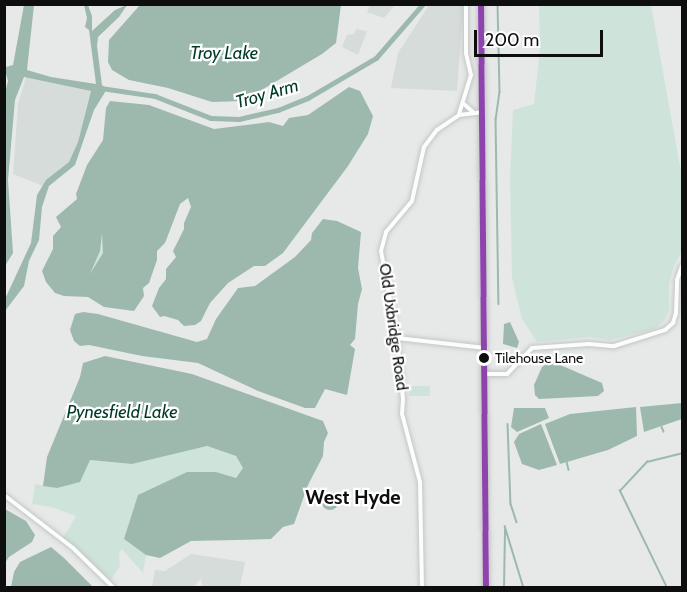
<!DOCTYPE html>
<style>
body{margin:0}
#map{position:relative;width:687px;height:592px;overflow:hidden;background:#e7e9e8;font-family:Cabin,sans-serif}
div>[style]{position:absolute}
[style*='--x']{left:calc(var(--x)*1px);top:calc(var(--y)*1px);width:calc(var(--w)*1px);rotate:calc(var(--a)*1deg)}
.built>*{inset:0;background:#d5dcd9}
.green>*{inset:0;background:#cee4da;transform-origin:0 0}
.water>*{inset:0;background:#9db9ad}
.round{border-radius:50%}
.stream>*{height:1.5px;margin:-0.75px;padding:0 0.75px;transform-origin:0.75px;border-radius:0.75px;background:#9db9ad}
.canal>*{height:4.5px;margin:-2.25px;padding:0 2.25px;transform-origin:2.25px;border-radius:2.25px;background:#9db9ad}
.roads{filter:drop-shadow(0 0 2px #c4c6c5) drop-shadow(0 0 2px #c4c6c5)}
.minor>*{height:4px;margin:-2px;padding:0 2px;transform-origin:2px;border-radius:2px;background:#fbfcfc}
.primary>*{height:6px;margin:-3px;padding:0 3px;transform-origin:3px;border-radius:3px;background:#fbfcfc}
.bus-1>*{height:6px;margin:-3px;padding:0 3px;transform-origin:3px;border-radius:3px;background:#8e44ad}
.dots>*{width:16px;height:16px;translate:-50% -50%;box-sizing:border-box;border:3px solid #fff;border-radius:50%}
span{translate:-50% -50%;white-space:nowrap;text-align:center;line-height:1.15;-webkit-text-stroke:4.5px #fff;paint-order:stroke}
.bus-label{font-size:14px;color:#0d0e0d}
.left{translate:0 -50%;text-align:left}
.street-label{font-size:16px;color:#0d0e0d}
.water-label{font-size:18px;color:#003b2a;font-style:italic}
.quarter-label{font-size:20px;color:#0d0e0d;font-weight:700}
.frame{position:absolute;inset:0;border:6px solid #0d0e0d;pointer-events:none}
.scale{position:absolute;left:474px;top:30px;width:129px;height:27px;box-sizing:border-box;border:3px solid #0d0e0d;border-top:0;padding-left:8px;font-size:18px;line-height:21px;white-space:nowrap;color:#0d0e0d;-webkit-text-stroke:4px #fff;paint-order:stroke}
</style>
<div id="map">
<div class="built">
<i style="clip-path:polygon(370px 5px,370px 4px,395px 5px,384px 18px,367px 12px)"></i>
<i style="clip-path:polygon(429px 5px,463px 6px,457px 91px,391px 88px,398px 53px)"></i>
<i style="clip-path:polygon(356px 29px,367px 31px,358px 55px,342px 47px,347px 35px,354px 34px)"></i>
<i style="clip-path:polygon(26px 77px,91px 91px,78px 142px,69px 162px,43px 186px,13px 174px,18px 104px)"></i>
<i style="clip-path:polygon(191px 554px,245px 562px,240px 587px,202px 587px,201px 578px,194px 587px,152px 587px,155px 570px,165px 571px)"></i>
</div>
<div class="green">
<i style="clip-path:polygon(539px 5px,651px 5px,682px 177px,682px 252px,674px 265px,669px 284px,669px 311px,664px 321px,655px 329px,610px 340px,590px 337px,537px 342px,522px 319px,512px 278px,510px 178px,513px 110px,534px 104px,540px 48px)"></i>
<i style="clip-path:polygon(101px 233px,104px 237px,103px 253px,94px 271px,89px 274px,100px 251px)"></i>
<i style="left:409px;top:386px;width:21px;height:10px"></i>
<i style="clip-path:polygon(206px 446px,236px 456px,243px 468px,236px 478px,215px 472px,124px 538px,146px 555px,143px 573px,122px 549px,119px 553px,120px 566px,111px 580px,63px 538px,76px 516px,51px 507px,32px 504px,35px 484px,57px 488px,90px 460px,132px 464px)"></i>
</div>
<div class="water">
<i style="clip-path:polygon(24px 5px,34px 5px,27px 70px,51px 77px,96px 84px,89px 30px,85px 27px,87px 18px,84px 5px,88px 5px,92px 16px,92px 31px,115px 10px,127px 5px,119px 17px,98px 37px,97px 46px,102px 85px,107px 89px,94px 110px,75px 165px,49px 186px,42px 207px,39px 240px,29px 261px,24px 286px,5px 311px,5px 299px,31px 243px,37px 195px,46px 180px,69px 162px,78px 142px,91px 91px,24px 77px,15px 100px,8px 180px,13px 253px,5px 266px,4px 97px,8px 81px,5px 70px,6px 67px,13px 65px)"></i>
<i style="clip-path:polygon(140px 5px,140px 4px,341px 5px,336px 43px,322px 54px,243px 101px,212px 102px,168px 88px,129px 80px,112px 70px,108px 62px,109px 40px)"></i>
<i style="clip-path:polygon(evenodd,349px 87px,360px 91px,373px 116px,368px 134px,348px 166px,283px 253px,265px 266px,254px 266px,228px 283px,210px 303px,201px 321px,195px 325px,184px 326px,178px 320px,164px 316px,160px 317px,152px 306px,159px 288px,166px 279px,166px 269px,176px 257px,173px 251px,184px 229px,184px 223px,191px 207px,188px 198px,180px 204px,165px 243px,157px 251px,157px 260px,149px 283px,143px 288px,144px 296px,134px 311px,104px 307px,88px 297px,64px 296px,55px 293px,46px 282px,42px 271px,53px 249px,53px 236px,61px 227px,56px 217px,77px 199px,76px 194px,87px 165px,103px 140px,106px 108px,110px 101px,149px 105px,214px 129px,269px 122px,283px 126px,289px 118px,308px 115px,349px 87px,102px 233px,103px 253px,90px 274px,100px 251px,102px 233px)"></i>
<i style="clip-path:polygon(323px 219px,337px 221px,361px 232px,358px 268px,362px 289px,358px 304px,355px 339px,350px 345px,355px 349px,347px 395px,325px 389px,315px 408px,305px 408px,258px 391px,198px 363px,142px 356px,89px 345px,80px 346px,74px 341px,70px 330px,75px 314px,83px 312px,98px 314px,197px 342px,207px 339px,216px 319px,238px 288px,255px 286px,295px 257px,311px 240px,312px 233px)"></i>
<i style="clip-path:polygon(510px 322px,519px 342px,517px 348px,503px 344px,504px 324px)"></i>
<i style="clip-path:polygon(105px 356px,192px 374px,323px 421px,328px 433px,324px 442px,323px 456px,308px 485px,294px 524px,283px 527px,271px 539px,191px 541px,160px 558px,146px 555px,124px 539px,138px 495px,187px 472px,216px 472px,236px 478px,243px 468px,236px 456px,207px 446px,132px 464px,90px 460px,80px 482px,57px 488px,43px 486px,47px 457px,80px 377px,83px 363px)"></i>
<i style="clip-path:polygon(551px 361px,602px 383px,604px 391px,598px 396px,539px 399px,535px 395px,534px 385px,542px 367px)"></i>
<i style="clip-path:polygon(682px 403px,682px 419px,644px 432px,640px 407px)"></i>
<i style="clip-path:polygon(636px 407px,637px 436px,608px 450px,560px 464px,545px 424px,570px 414px)"></i>
<i style="clip-path:polygon(514px 408px,545px 408px,549px 418px,517px 432px,511px 427px)"></i>
<i style="clip-path:polygon(541px 424px,557px 465px,539px 470px,522px 464px,514px 442px,519px 434px)"></i>
<i class="round" style="left:321px;top:492px;width:18px;height:18px"></i>
<i style="clip-path:polygon(5px 509px,26px 521px,35px 535px,32px 542px,9px 557px,5px 563px)"></i>
<i style="clip-path:polygon(51px 547px,64px 558px,93px 587px,11px 587px,14px 572px,20px 562px)"></i>
</div>
<div class="stream">
<i style="--x:498;--y:4;--w:88;--a:88.7"></i>
<i style="--x:500;--y:92;--w:27;--a:98"></i>
<i style="--x:496;--y:119;--w:185;--a:89.1"></i>
<i style="--x:508;--y:424;--w:80;--a:87.9"></i>
<i style="--x:511;--y:504;--w:19;--a:72"></i>
<i style="--x:662;--y:427;--w:5;--a:68"></i>
<i style="--x:567;--y:462;--w:8;--a:76"></i>
<i style="--x:505;--y:526;--w:65;--a:73"></i>
<i style="--x:504;--y:588;--w:58;--a:-89"></i>
<i style="--x:667;--y:588;--w:108;--a:-115.9"></i>
<i style="--x:620;--y:491;--w:40;--a:-47"></i>
<i style="--x:647;--y:462;--w:36;--a:-14"></i>
</div>
<div class="canal">
<i style="--x:101;--y:88;--w:55;--a:8.4"></i>
<i style="--x:155;--y:96;--w:60;--a:21.4"></i>
<i style="--x:211;--y:118;--w:28;--a:2"></i>
<i style="--x:239;--y:119;--w:40;--a:-13"></i>
<i style="--x:278;--y:110;--w:32;--a:-22"></i>
<i style="--x:308;--y:98;--w:79;--a:-30.5"></i>
<i style="--x:376;--y:58;--w:72;--a:-49"></i>
</div>
<div class="roads">
<div class="minor">
<i style="--x:464;--y:104;--w:13;--a:42"></i>
<i style="--x:459;--y:114;--w:41;--a:-72.9"></i>
<i style="--x:471;--y:75;--w:23;--a:-103"></i>
<i style="--x:466;--y:53;--w:49;--a:-90"></i>
<i style="--x:397;--y:338;--w:89;--a:6.5"></i>
<i style="--x:485;--y:374;--w:22;--a:0"></i>
<i style="--x:507;--y:374;--w:36;--a:-46"></i>
<i style="--x:532;--y:348;--w:57;--a:-4"></i>
<i style="--x:589;--y:344;--w:25;--a:5"></i>
<i style="--x:614;--y:346;--w:53;--a:-17.4"></i>
<i style="--x:665;--y:330;--w:11;--a:-41"></i>
<i style="--x:673;--y:323;--w:10;--a:-73"></i>
<i style="--x:676;--y:313;--w:33;--a:-88"></i>
<i style="--x:677;--y:280;--w:15;--a:-70"></i>
<i style="--x:4;--y:495;--w:87;--a:37.5"></i>
<i style="--x:73;--y:548;--w:57;--a:44.3"></i>
<i style="--x:422;--y:588;--w:106;--a:-91.1"></i>
<i style="--x:420;--y:482;--w:70;--a:-104.8"></i>
<i style="--x:402;--y:414;--w:15;--a:-86"></i>
<i style="--x:403;--y:399;--w:61;--a:-95.6"></i>
<i style="--x:397;--y:338;--w:88;--a:-100.4"></i>
<i style="--x:381;--y:251;--w:20;--a:-75"></i>
<i style="--x:386;--y:232;--w:40;--a:-50"></i>
<i style="--x:412;--y:201;--w:55;--a:-77.5"></i>
<i style="--x:424;--y:147;--w:21;--a:-53"></i>
<i style="--x:437;--y:130;--w:27;--a:-34"></i>
<i style="--x:459;--y:115;--w:23;--a:-7"></i>
</div>
<div class="primary">
<i style="--x:481;--y:4;--w:584;--a:89.51"></i>
</div>
</div>
<div class="bus-1">
<i style="--x:481;--y:4;--w:584;--a:89.51"></i>
</div>
<div class="dots">
<i style="left:484px;top:358px;background:#0d0e0d"></i>
</div>
<div class="bus-label">
<span class="left" style="left:495px;top:358px">Tilehouse Lane</span>
</div>
<div class="street-label">
<span style="left:393px;top:327px;rotate:82deg">Old Uxbridge Road</span>
</div>
<div class="water-label">
<span style="left:224px;top:53px">Troy Lake</span>
<span style="left:267px;top:94px;rotate:-16deg">Troy Arm</span>
<span style="left:122px;top:412px">Pynesfield Lake</span>
</div>
<div class="quarter-label">
<span style="left:353px;top:497px">West Hyde</span>
</div>
<div class="frame"></div>
<div class="scale">200 m</div>
</div>
